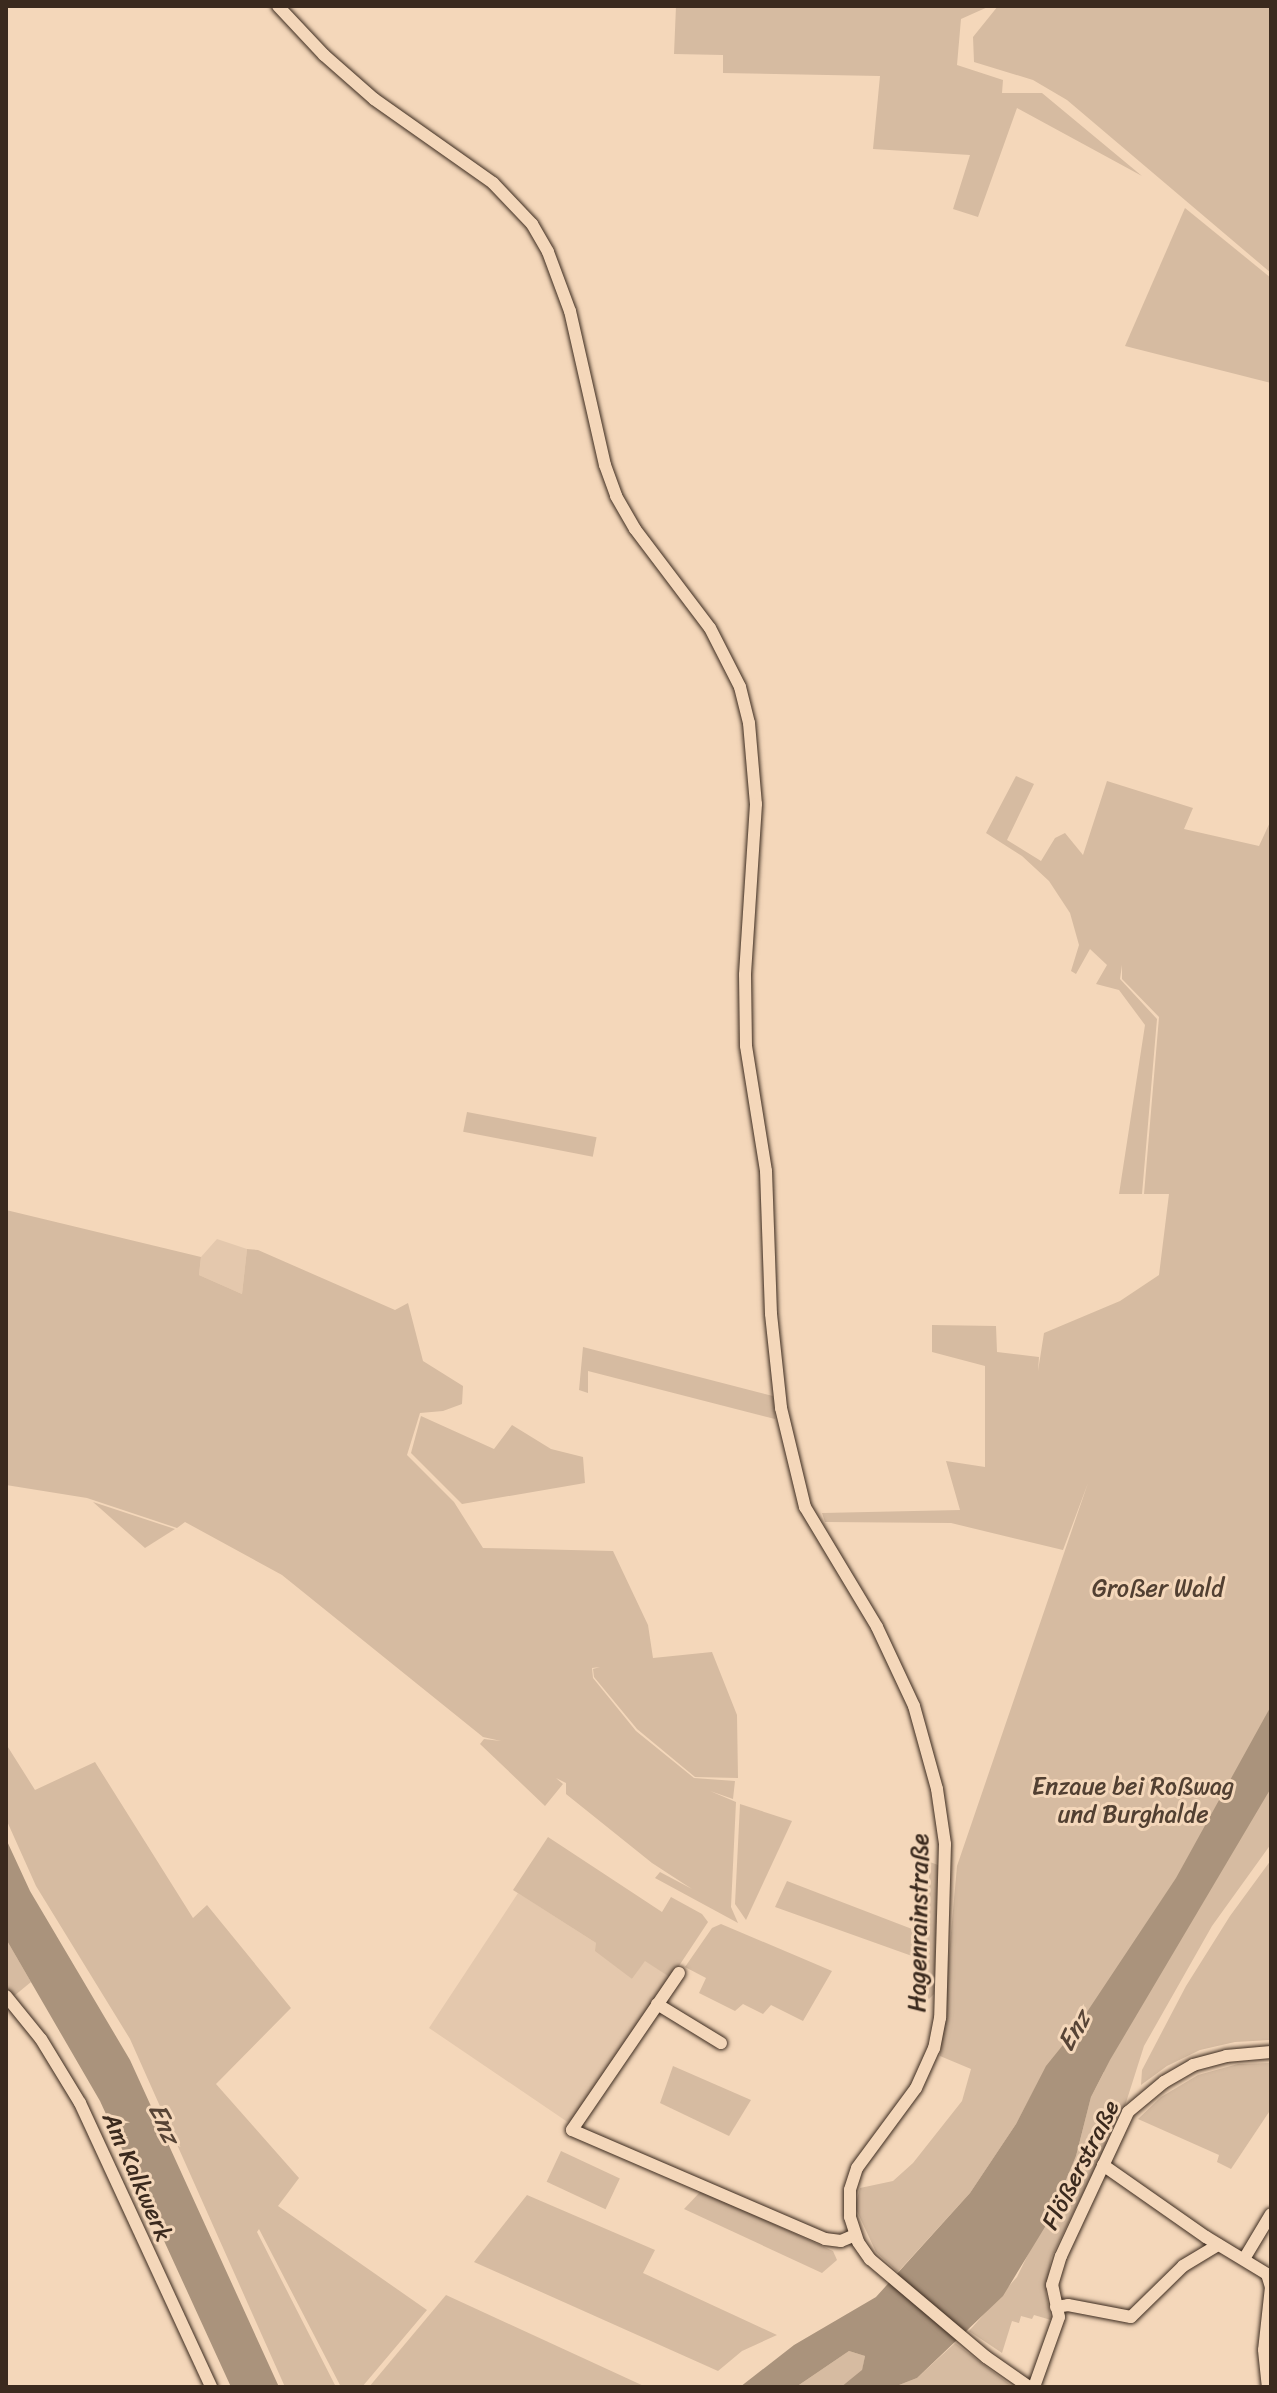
<!DOCTYPE html>
<meta charset="utf-8">
<style>
body{margin:0}
#map{position:relative;width:1277px;height:2393px;overflow:hidden;background:#f4d7ba;font-family:Sriracha,sans-serif}
div>[style]{position:absolute}
[style*='--x']{left:calc(var(--x)*1px);top:calc(var(--y)*1px);width:calc(var(--w)*1px);rotate:calc(var(--a)*1deg)}
.built>*{inset:0;background:#e4c8ad}
.green>*{inset:0;background:#d6bba1;transform-origin:0 0}
.water>*{inset:0;background:#aa937c}
.roads{filter:drop-shadow(0 0 2px #3b2a1e) drop-shadow(0 0 2px #3b2a1e)}
.minor>*{height:12px;margin:-6px;padding:0 6px;transform-origin:6px;border-radius:6px;background:#f4d7ba}
span{translate:-50% -50%;white-space:nowrap;text-align:center;line-height:1.15;-webkit-text-stroke:6px #f4d7ba;paint-order:stroke}
.park-label{font-size:24px;color:#524032}
.street-label{font-size:24px;color:#3b2a1e}
.water-label{font-size:26px;color:#574436;font-style:italic}
.frame{position:absolute;inset:0;border:8px solid #3b2a1e;pointer-events:none}
</style>
<div id="map">
<div class="built">
<i style="clip-path:polygon(217px 1239px,247px 1249px,242px 1294px,199px 1275px,201px 1257px)"></i>
<i style="clip-path:polygon(518px 1893px,596px 1943px,632px 1979px,645px 1960px,671px 1978px,569px 2123px,429px 2028px)"></i>
</div>
<div class="green">
<i style="clip-path:polygon(676px 6px,990px 6px,961px 19px,957px 65px,1003px 80px,1002px 93px,1042px 93px,1142px 176px,1017px 108px,978px 217px,953px 209px,970px 155px,873px 149px,880px 76px,723px 73px,723px 55px,674px 54px)"></i>
<i style="clip-path:polygon(998px 6px,1271px 6px,1271px 273px,1067px 100px,1033px 80px,974px 62px,973px 37px)"></i>
<i style="clip-path:polygon(1185px 208px,1271px 278px,1271px 383px,1125px 346px)"></i>
<i style="clip-path:polygon(1016px 776px,1034px 784px,1007px 840px,1041px 861px,1055px 838px,1065px 833px,1083px 855px,1107px 781px,1193px 808px,1184px 829px,1259px 846px,1271px 820px,1271px 1844px,1212px 1926px,1144px 2046px,1123px 2112px,1051px 2258px,1046px 2293px,1051px 2320px,1034px 2315px,1032px 2319px,1021px 2316px,1019px 2323px,1012px 2321px,1002px 2353px,969px 2331px,1017px 2277px,1076px 2156px,1091px 2097px,1104px 2072px,1048px 2064px,1016px 2124px,970px 2193px,898px 2272px,876px 2252px,855px 2207px,860px 2188px,893px 2181px,913px 2163px,962px 2101px,971px 2069px,940px 2056px,957px 1866px,1088px 1483px,1063px 1550px,951px 1523px,825px 1522px,822px 1513px,960px 1510px,946px 1461px,985px 1467px,985px 1366px,932px 1352px,932px 1325px,996px 1326px,997px 1352px,1039px 1357px,1038px 1371px,1044px 1333px,1120px 1301px,1159px 1275px,1169px 1194px,1144px 1194px,1159px 1017px,1122px 979px,1122px 965px,1120px 979px,1157px 1019px,1142px 1194px,1119px 1194px,1145px 1025px,1119px 990px,1096px 984px,1107px 965px,1090px 949px,1076px 974px,1071px 971px,1079px 945px,1070px 913px,1049px 881px,1022px 856px,986px 833px)"></i>
<i style="left:467px;top:1112px;width:132px;height:20px;rotate:11deg"></i>
<i style="clip-path:polygon(6px 1210px,201px 1257px,199px 1275px,242px 1294px,247px 1249px,258px 1250px,395px 1310px,408px 1303px,423px 1361px,463px 1386px,462px 1404px,443px 1411px,420px 1413px,407px 1455px,454px 1502px,483px 1548px,613px 1551px,648px 1625px,653px 1658px,712px 1652px,737px 1715px,738px 1778px,695px 1777px,637px 1729px,594px 1677px,593px 1669px,600px 1667px,592px 1668px,593px 1678px,636px 1731px,694px 1778px,735px 1781px,733px 1799px,710px 1791px,736px 1802px,731px 1907px,738px 1923px,655px 1878px,660px 1872px,692px 1889px,652px 1863px,566px 1794px,566px 1783px,556px 1778px,563px 1784px,545px 1806px,480px 1744px,484px 1739px,501px 1741px,483px 1737px,282px 1575px,185px 1522px,177px 1528px,87px 1498px,6px 1485px)"></i>
<i style="clip-path:polygon(583px 1347px,773px 1396px,775px 1419px,588px 1371px,588px 1393px,579px 1390px)"></i>
<i style="clip-path:polygon(421px 1416px,494px 1449px,512px 1425px,551px 1449px,583px 1457px,585px 1483px,462px 1504px,411px 1453px)"></i>
<i style="clip-path:polygon(93px 1502px,175px 1529px,145px 1548px)"></i>
<i style="clip-path:polygon(6px 1744px,35px 1790px,95px 1762px,193px 1918px,207px 1905px,291px 2008px,216px 2084px,299px 2178px,278px 2206px,427px 2310px,362px 2387px,341px 2387px,259px 2229px,257px 2232px,336px 2387px,285px 2387px,130px 2039px,36px 1886px,6px 1819px)"></i>
<i style="clip-path:polygon(740px 1804px,792px 1821px,746px 1920px,735px 1904px)"></i>
<i style="clip-path:polygon(548px 1837px,662px 1912px,671px 1897px,702px 1914px,708px 1922px,671px 1978px,645px 1961px,632px 1979px,595px 1951px,596px 1943px,513px 1890px)"></i>
<i style="clip-path:polygon(1271px 1860px,1271px 2040px,1235px 2042px,1200px 2050px,1167px 2066px,1141px 2085px,1142px 2070px,1186px 1986px,1230px 1916px)"></i>
<i style="clip-path:polygon(930px 1862px,938px 1865px,934px 1994px,928px 2000px,926px 1961px,775px 1907px,787px 1881px,925px 1934px)"></i>
<i style="clip-path:polygon(721px 1924px,832px 1971px,803px 2021px,771px 2005px,763px 2014px,743px 2004px,735px 2011px,699px 1993px,706px 1978px,685px 1967px,712px 1928px)"></i>
<i style="clip-path:polygon(6px 1939px,31px 1982px,14px 1996px,6px 1988px)"></i>
<i style="clip-path:polygon(1271px 2063px,1271px 2109px,1231px 2169px,1217px 2162px,1219px 2155px,1138px 2119px,1161px 2097px,1198px 2075px,1238px 2064px)"></i>
<i style="clip-path:polygon(673px 2066px,751px 2100px,729px 2136px,660px 2103px)"></i>
<i style="left:561px;top:2151px;width:65px;height:34px;rotate:25deg"></i>
<i style="clip-path:polygon(701px 2191px,833px 2251px,837px 2260px,822px 2273px,684px 2209px)"></i>
<i style="clip-path:polygon(527px 2195px,655px 2250px,643px 2273px,777px 2335px,742px 2351px,718px 2371px,474px 2262px)"></i>
<i style="clip-path:polygon(446px 2295px,646px 2387px,369px 2387px)"></i>
<i style="clip-path:polygon(955px 2343px,1013px 2387px,894px 2387px,917px 2378px)"></i>
<i style="clip-path:polygon(849px 2351px,865px 2356px,862px 2371px,841px 2387px,796px 2387px)"></i>
</div>
<div class="water">
<i style="clip-path:polygon(1271px 1706px,1271px 1788px,1110px 2060px,1091px 2097px,1076px 2156px,1048px 2222px,1003px 2296px,917px 2378px,894px 2387px,841px 2387px,862px 2370px,865px 2356px,849px 2351px,796px 2387px,740px 2387px,794px 2345px,876px 2297px,970px 2193px,1016px 2124px,1046px 2066px,1075px 2030px,1176px 1878px)"></i>
<i style="clip-path:polygon(6px 1839px,30px 1891px,130px 2060px,279px 2387px,231px 2387px,100px 2101px,6px 1939px)"></i>
</div>
<div class="roads">
<div class="minor">
<i style="--x:278;--y:6;--w:67;--a:46.8"></i>
<i style="--x:324;--y:55;--w:67;--a:41.3"></i>
<i style="--x:374;--y:99;--w:146;--a:35.2"></i>
<i style="--x:493;--y:183;--w:57;--a:46.4"></i>
<i style="--x:532;--y:224;--w:32;--a:60"></i>
<i style="--x:548;--y:252;--w:63;--a:69.6"></i>
<i style="--x:570;--y:311;--w:158;--a:77.2"></i>
<i style="--x:605;--y:465;--w:33;--a:70"></i>
<i style="--x:616;--y:496;--w:38;--a:60"></i>
<i style="--x:635;--y:529;--w:124;--a:52.9"></i>
<i style="--x:710;--y:628;--w:66;--a:63"></i>
<i style="--x:740;--y:687;--w:37;--a:76"></i>
<i style="--x:749;--y:723;--w:81;--a:85.1"></i>
<i style="--x:756;--y:804;--w:171;--a:93.7"></i>
<i style="--x:745;--y:975;--w:71;--a:89.2"></i>
<i style="--x:746;--y:1046;--w:127;--a:80.9"></i>
<i style="--x:766;--y:1171;--w:143;--a:88"></i>
<i style="--x:771;--y:1314;--w:95;--a:83.9"></i>
<i style="--x:781;--y:1408;--w:102;--a:76.4"></i>
<i style="--x:805;--y:1507;--w:140;--a:59"></i>
<i style="--x:877;--y:1627;--w:87;--a:64.9"></i>
<i style="--x:914;--y:1706;--w:86;--a:74.5"></i>
<i style="--x:937;--y:1789;--w:56;--a:81.7"></i>
<i style="--x:945;--y:1844;--w:174;--a:91.6"></i>
<i style="--x:940;--y:2018;--w:31;--a:101"></i>
<i style="--x:934;--y:2048;--w:44;--a:114.2"></i>
<i style="--x:916;--y:2088;--w:99;--a:126.4"></i>
<i style="--x:857;--y:2168;--w:23;--a:108"></i>
<i style="--x:850;--y:2190;--w:27;--a:90"></i>
<i style="--x:850;--y:2217;--w:26;--a:72"></i>
<i style="--x:858;--y:2242;--w:21;--a:55"></i>
<i style="--x:870;--y:2259;--w:152;--a:40.2"></i>
<i style="--x:986;--y:2357;--w:52;--a:34.9"></i>
<i style="--x:679;--y:1973;--w:190;--a:124.3"></i>
<i style="--x:572;--y:2130;--w:275;--a:23.3"></i>
<i style="--x:825;--y:2239;--w:16;--a:7"></i>
<i style="--x:841;--y:2241;--w:15;--a:-23"></i>
<i style="--x:6;--y:1996;--w:55;--a:50.9"></i>
<i style="--x:41;--y:2039;--w:75;--a:58.6"></i>
<i style="--x:80;--y:2103;--w:313;--a:65.2"></i>
<i style="--x:657;--y:2004;--w:75;--a:31.4"></i>
<i style="--x:1103;--y:2165;--w:126;--a:35"></i>
<i style="--x:1206;--y:2237;--w:71;--a:31.2"></i>
<i style="--x:1267;--y:2274;--w:14;--a:73"></i>
<i style="--x:1271;--y:2287;--w:63;--a:96.3"></i>
<i style="--x:1264;--y:2350;--w:37;--a:84"></i>
<i style="--x:1244;--y:2259;--w:52;--a:-59"></i>
<i style="--x:1056;--y:2307;--w:12;--a:-9"></i>
<i style="--x:1068;--y:2305;--w:64;--a:10.8"></i>
<i style="--x:1131;--y:2317;--w:73;--a:-44.4"></i>
<i style="--x:1183;--y:2266;--w:41;--a:-31"></i>
<i style="--x:1034;--y:2387;--w:74;--a:-70.3"></i>
<i style="--x:1059;--y:2317;--w:33;--a:-102"></i>
<i style="--x:1052;--y:2285;--w:30;--a:-73"></i>
<i style="--x:1061;--y:2256;--w:159;--a:-65"></i>
<i style="--x:1128;--y:2112;--w:47;--a:-39.8"></i>
<i style="--x:1164;--y:2082;--w:34;--a:-30"></i>
<i style="--x:1193;--y:2065;--w:34;--a:-15"></i>
<i style="--x:1226;--y:2056;--w:45;--a:-5.1"></i>
</div>
</div>
<div class="park-label">
<span style="left:1158px;top:1589px">Großer Wald</span>
<span style="left:1133px;top:1801px">Enzaue bei Roßwag<br>und Burghalde</span>
</div>
<div class="street-label">
<span style="left:919px;top:1923px;rotate:-89deg">Hagenrainstraße</span>
<span style="left:1081px;top:2165px;rotate:-63deg">Flößerstraße</span>
<span style="left:137px;top:2177px;rotate:66deg">Am Kalkwerk</span>
</div>
<div class="water-label">
<span style="left:1074px;top:2031px;rotate:-60deg">Enz</span>
<span style="left:164px;top:2123px;rotate:66deg">Enz</span>
</div>
<div class="frame"></div>
</div>
